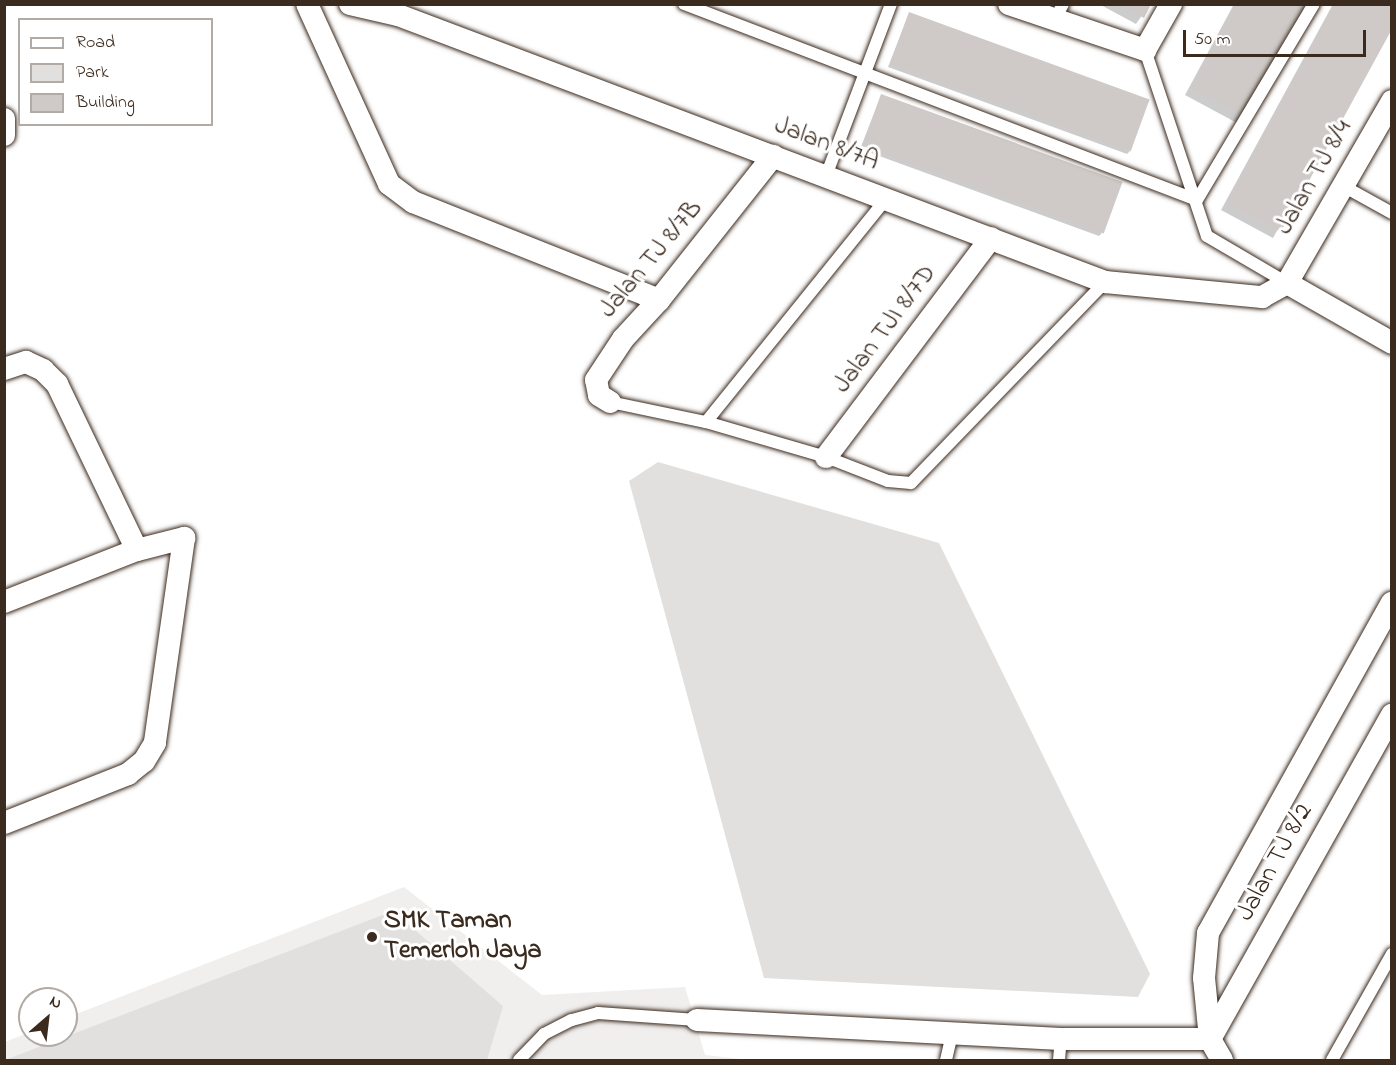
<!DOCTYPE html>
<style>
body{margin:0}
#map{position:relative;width:1396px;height:1065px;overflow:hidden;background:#fff;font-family:"Indie Flower",sans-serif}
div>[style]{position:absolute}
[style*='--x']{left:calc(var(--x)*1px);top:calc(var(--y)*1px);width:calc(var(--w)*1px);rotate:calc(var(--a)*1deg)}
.built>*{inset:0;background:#f1efee}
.green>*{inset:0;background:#e2e0de}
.shadow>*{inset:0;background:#0003}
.building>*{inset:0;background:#cfcac7;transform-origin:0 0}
.roads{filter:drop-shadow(0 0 2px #3b2a1e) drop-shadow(0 0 2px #3b2a1e)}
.lane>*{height:12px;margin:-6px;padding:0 6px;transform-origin:6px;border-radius:6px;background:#fff}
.street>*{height:22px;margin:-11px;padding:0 11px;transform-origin:11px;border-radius:11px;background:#fff}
.dots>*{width:16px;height:16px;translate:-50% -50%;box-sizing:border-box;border:3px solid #fff;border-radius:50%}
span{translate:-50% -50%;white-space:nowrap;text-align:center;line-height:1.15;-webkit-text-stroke:6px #fff;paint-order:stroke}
.street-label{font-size:26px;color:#3b2a1e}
.poi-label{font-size:26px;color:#3b2a1e;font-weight:700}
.left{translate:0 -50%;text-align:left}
.frame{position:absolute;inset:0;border:6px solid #3b2a1e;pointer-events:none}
.legend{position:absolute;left:18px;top:18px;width:195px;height:108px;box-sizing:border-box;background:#fff;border:2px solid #b1aaa5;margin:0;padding:8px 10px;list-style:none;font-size:18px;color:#3b2a1e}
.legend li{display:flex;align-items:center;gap:12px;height:30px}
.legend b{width:30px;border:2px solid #b1aaa5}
.north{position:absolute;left:18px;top:987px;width:60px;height:60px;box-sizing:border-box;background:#fff;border:2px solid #b1aaa5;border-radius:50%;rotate:28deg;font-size:16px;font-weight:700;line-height:24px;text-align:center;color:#3b2a1e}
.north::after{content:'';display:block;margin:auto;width:21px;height:27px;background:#3b2a1e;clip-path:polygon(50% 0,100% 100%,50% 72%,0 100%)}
.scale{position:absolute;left:1183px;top:30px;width:183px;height:27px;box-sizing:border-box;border:3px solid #3b2a1e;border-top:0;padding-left:8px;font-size:18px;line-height:21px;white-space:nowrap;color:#3b2a1e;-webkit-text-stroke:4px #fff;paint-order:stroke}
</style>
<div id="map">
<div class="built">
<i style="clip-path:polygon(404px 887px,542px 995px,685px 987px,705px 1055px,750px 1060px,5px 1060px,5px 1042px,30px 1032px,66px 1035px,66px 1018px)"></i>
</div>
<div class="green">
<i style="clip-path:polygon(658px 462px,939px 543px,1150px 974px,1138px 997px,764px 978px,629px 481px)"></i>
<i style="clip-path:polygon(393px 911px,503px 1006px,487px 1060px,5px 1060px)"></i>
</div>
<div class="shadow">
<i style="clip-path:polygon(1099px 4px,1150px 4px,1136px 24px)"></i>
<i style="clip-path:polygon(1234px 4px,1305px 4px,1237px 123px,1185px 95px)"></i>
<i style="clip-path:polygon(1333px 4px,1392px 4px,1392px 26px,1273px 238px,1221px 210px)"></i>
<i style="clip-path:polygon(909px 13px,1130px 151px,1127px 154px,888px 67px)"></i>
<i style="clip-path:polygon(881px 96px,1102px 233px,1099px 236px,860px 149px)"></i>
</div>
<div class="building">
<i style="clip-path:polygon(1118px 4px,1151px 4px,1144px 18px)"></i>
<i style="clip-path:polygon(1236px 4px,1306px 4px,1245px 117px,1191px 88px)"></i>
<i style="clip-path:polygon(1334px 4px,1392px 4px,1392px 29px,1281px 232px,1227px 203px)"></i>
<i style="left:909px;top:12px;width:256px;height:55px;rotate:20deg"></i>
<i style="left:881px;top:94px;width:257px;height:55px;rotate:20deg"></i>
</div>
<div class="roads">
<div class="lane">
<i style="--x:684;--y:4;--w:549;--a:20.91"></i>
<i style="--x:1197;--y:200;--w:228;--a:-59.2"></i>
<i style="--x:1054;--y:21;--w:19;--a:-62"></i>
<i style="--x:1145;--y:50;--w:196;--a:71.6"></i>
<i style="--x:1207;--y:236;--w:93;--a:30.4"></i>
<i style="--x:826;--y:176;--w:184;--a:-69.3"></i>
<i style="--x:1343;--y:186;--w:56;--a:28.9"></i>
<i style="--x:610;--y:402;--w:98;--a:11.8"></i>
<i style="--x:706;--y:422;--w:125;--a:16.3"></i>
<i style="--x:826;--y:457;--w:66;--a:21.2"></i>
<i style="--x:888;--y:481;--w:23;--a:5"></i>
<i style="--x:911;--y:483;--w:279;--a:-46"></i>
<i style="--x:706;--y:422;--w:288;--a:-51.1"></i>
<i style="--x:519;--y:1060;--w:36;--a:-46"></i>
<i style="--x:544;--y:1034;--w:31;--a:-27"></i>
<i style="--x:572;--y:1020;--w:27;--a:-15"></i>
<i style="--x:598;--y:1013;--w:99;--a:4"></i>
<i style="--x:946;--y:1060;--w:28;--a:-77"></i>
<i style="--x:1059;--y:1060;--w:21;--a:-85"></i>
<i style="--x:1332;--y:1060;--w:122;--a:-60.5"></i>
</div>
<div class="street">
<i style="--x:307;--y:4;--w:198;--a:65.5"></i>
<i style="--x:389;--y:184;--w:30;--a:37"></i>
<i style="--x:413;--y:202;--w:265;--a:21.7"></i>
<i style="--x:350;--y:4;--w:49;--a:12.9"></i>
<i style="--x:398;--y:15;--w:756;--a:20.69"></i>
<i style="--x:1105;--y:282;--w:158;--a:5.5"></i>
<i style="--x:1262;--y:297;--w:29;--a:-29"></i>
<i style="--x:1009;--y:4;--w:144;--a:18.7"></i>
<i style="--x:1145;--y:50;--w:53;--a:-60.5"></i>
<i style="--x:4;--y:119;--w:16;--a:90"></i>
<i style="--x:1287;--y:283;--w:210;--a:-60"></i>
<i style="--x:1287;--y:283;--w:121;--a:29.7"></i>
<i style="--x:4;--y:369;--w:23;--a:-18"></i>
<i style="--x:26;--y:362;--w:19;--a:25"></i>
<i style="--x:43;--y:370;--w:20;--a:45"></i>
<i style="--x:57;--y:384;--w:184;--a:64.3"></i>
<i style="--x:610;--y:402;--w:13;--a:-148"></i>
<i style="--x:599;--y:395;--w:15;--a:-101"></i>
<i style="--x:596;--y:380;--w:49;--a:-56.6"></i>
<i style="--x:623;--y:339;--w:53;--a:-47.3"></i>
<i style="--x:659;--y:300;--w:184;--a:-51.6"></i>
<i style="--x:826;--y:457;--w:274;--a:-53"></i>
<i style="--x:4;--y:602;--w:143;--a:-21.4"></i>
<i style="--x:137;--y:550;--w:49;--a:-14.3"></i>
<i style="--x:184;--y:538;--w:207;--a:98.1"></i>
<i style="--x:155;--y:743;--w:21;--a:121"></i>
<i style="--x:144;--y:761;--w:21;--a:141"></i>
<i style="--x:128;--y:774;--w:133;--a:158.4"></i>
<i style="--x:697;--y:1020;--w:364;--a:3"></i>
<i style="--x:1061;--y:1039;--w:149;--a:0"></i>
<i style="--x:1210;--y:1039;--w:372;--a:-60.7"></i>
<i style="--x:1222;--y:1060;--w:24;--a:-120"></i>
<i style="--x:1210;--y:1039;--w:61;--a:-95.6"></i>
<i style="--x:1204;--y:978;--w:45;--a:-84.9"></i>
<i style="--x:1208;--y:933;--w:378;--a:-60.9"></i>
</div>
</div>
<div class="dots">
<i style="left:372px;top:937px;background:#3b2a1e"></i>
</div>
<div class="street-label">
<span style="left:826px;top:145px;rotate:21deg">Jalan 8/7A</span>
<span style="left:1315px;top:178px;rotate:-60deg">Jalan TJ 8/4</span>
<span style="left:652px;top:260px;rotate:-50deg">Jalan TJ 8/7B</span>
<span style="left:886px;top:330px;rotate:-53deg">Jalan TJI 8/7D</span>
<span style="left:1276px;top:863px;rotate:-61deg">Jalan TJ 8/2</span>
</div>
<div class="poi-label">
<span class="left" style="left:384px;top:937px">SMK Taman<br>Temerloh Jaya</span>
</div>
<div class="frame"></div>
<ul class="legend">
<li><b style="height:8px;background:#fff"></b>Road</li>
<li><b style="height:16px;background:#e2e0de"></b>Park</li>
<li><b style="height:16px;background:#cfcac7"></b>Building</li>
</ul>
<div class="north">N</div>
<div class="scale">50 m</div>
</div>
